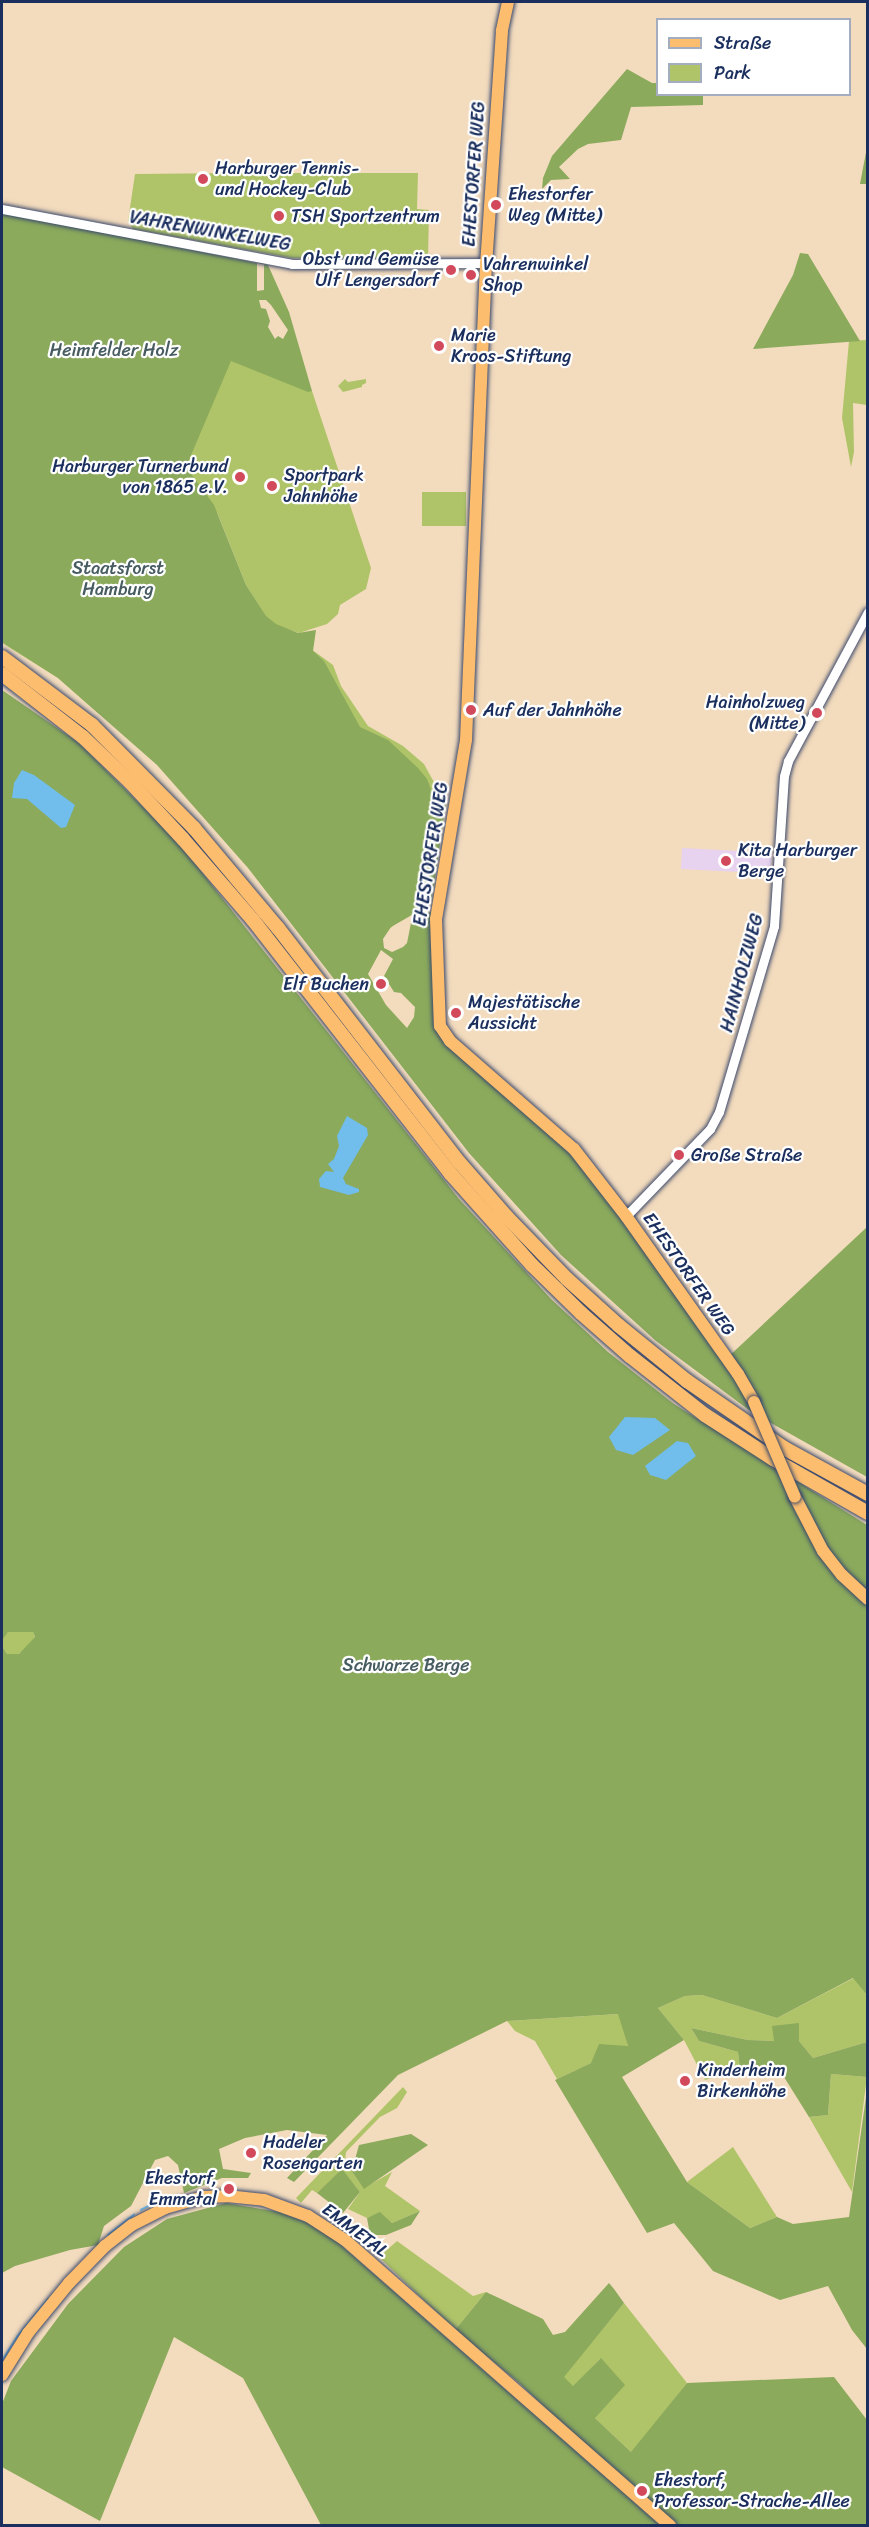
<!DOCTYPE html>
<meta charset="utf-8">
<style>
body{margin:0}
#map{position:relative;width:869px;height:2527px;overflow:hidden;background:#f3dbbd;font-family:Sriracha,sans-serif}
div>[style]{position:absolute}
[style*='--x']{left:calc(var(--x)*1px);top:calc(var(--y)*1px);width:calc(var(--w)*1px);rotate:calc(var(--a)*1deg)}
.built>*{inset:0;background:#e7d2ef;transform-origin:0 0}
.green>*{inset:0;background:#afc468;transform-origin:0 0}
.forest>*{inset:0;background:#8baa5c}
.water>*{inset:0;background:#71bdeb}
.stream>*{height:1.5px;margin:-0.75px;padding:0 0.75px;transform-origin:0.75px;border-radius:0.75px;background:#71bdeb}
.roads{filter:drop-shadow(0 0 2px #3b496c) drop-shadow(0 0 2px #3b496c)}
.minor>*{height:9px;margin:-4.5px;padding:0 4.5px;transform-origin:4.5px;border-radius:4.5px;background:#fff}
.major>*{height:12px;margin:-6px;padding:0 6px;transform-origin:6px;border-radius:6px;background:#fcbd6f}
.highway>*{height:14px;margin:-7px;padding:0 7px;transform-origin:7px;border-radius:7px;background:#fcbd6f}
.bridges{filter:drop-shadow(0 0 2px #3b496c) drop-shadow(0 0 2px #3b496c)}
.major-bridge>*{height:12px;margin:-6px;padding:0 6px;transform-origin:6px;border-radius:6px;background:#fcbd6f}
.dots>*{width:16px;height:16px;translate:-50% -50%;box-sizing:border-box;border:3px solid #fff;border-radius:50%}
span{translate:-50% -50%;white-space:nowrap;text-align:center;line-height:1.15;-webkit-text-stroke:4.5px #fff;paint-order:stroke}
.poi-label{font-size:18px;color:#1b2f5e}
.left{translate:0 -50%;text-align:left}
.right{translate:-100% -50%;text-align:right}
.street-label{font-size:18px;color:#1b2f5e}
.park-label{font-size:18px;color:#475c61}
.frame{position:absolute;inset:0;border:3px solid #1b2f5e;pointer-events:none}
.legend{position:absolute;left:656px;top:18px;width:195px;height:78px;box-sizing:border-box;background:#fff;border:2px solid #a4acbf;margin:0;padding:8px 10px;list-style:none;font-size:18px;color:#1b2f5e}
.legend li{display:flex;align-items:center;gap:12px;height:30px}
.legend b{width:30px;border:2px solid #a4acbf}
</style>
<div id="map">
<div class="built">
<i style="left:682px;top:848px;width:90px;height:21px;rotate:3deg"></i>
</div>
<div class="green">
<i style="clip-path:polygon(237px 173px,418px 173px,417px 209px,429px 210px,428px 259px,292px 258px,133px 229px,128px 221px,135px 174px)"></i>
<i style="clip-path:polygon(evenodd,2px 213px,258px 305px,273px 345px,312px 391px,371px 568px,366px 589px,340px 605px,338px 614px,327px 624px,299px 633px,281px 627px,333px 665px,341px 686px,368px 726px,403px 746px,424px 764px,435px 784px,434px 797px,447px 796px,428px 903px,430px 908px,421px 909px,398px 922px,375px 940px,113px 697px,99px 714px,58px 678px,2px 643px,2px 213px,217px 512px,246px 585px,265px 615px,238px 603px,217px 512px)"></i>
<i style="clip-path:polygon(867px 340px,867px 405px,853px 403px,854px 452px,851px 467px,842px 418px,849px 341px)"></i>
<i style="clip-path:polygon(345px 379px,348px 382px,366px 379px,366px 383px,362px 385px,362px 387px,343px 392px,338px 386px)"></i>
<i style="left:422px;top:492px;width:44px;height:34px"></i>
<i style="clip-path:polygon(25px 1631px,33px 1632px,35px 1638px,27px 1648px,19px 1654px,7px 1654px,2px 1646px,2px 1637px,8px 1632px)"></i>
<i style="clip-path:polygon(854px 1978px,867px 1995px,867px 2042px,813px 2058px,799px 2041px,799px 2023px,775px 2041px,748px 2040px,691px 2028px,699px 2041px,738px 2052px,740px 2070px,705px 2080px,684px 2040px,658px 2008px,685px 1996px,702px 1995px,777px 2018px)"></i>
<i style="clip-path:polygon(619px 2014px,628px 2046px,557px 2079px,535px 2041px,515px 2031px,507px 2021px)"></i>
<i style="clip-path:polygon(831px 2074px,867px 2077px,852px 2192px,809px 2117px,828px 2115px)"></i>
<i style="clip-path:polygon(403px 2087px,407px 2092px,397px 2108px,380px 2117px,346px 2152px,345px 2161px,364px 2188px,392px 2172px,385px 2186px,420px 2211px,392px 2223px,380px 2213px,367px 2218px,348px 2209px,360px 2192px,342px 2170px,317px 2193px,312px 2190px,301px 2203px,296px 2198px)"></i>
<i style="clip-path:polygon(733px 2147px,777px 2217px,750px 2228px,687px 2182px)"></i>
<i style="clip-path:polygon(397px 2241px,473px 2296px,486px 2292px,455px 2330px,379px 2257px)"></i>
<i style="clip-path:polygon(624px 2303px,687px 2383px,632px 2453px,595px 2418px,600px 2359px,573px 2387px,563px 2377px)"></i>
</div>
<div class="forest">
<i style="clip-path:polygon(627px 69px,652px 83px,657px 83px,658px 94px,703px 95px,703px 105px,631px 107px,621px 140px,588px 144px,578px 149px,559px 167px,570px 179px,551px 180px,542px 189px,543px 178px,552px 156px)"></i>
<i style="clip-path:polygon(867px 147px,867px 184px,860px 184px)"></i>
<i style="clip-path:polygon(evenodd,2px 213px,268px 265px,289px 312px,312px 391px,308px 392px,231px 361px,186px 467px,214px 505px,246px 585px,266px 616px,276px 624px,298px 633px,316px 630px,313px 651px,324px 661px,360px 727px,388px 740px,418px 768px,427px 779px,434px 797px,447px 796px,431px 904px,391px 927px,383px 939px,384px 948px,392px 952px,403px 947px,407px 943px,411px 923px,422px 914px,431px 912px,434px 1011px,440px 1036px,576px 1157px,727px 1358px,867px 1227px,867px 1477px,753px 1413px,656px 1341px,561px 1255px,469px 1153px,248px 868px,157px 765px,58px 678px,2px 642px,2px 213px,257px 263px,264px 263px,264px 290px,257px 291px,257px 263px,2px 213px,259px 300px,266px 300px,271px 305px,288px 330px,283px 339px,278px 336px,275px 339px,268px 327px,270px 321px,266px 309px,261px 308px,259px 300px,2px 213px,381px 950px,393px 959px,384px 976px,394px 992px,401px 993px,415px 1007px,414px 1017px,407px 1028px,386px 1005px,368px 974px,381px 950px)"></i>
<i style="clip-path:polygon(800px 253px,808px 254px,860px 341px,753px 349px,793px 275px)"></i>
<i style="clip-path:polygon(2px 690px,79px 743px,178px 842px,459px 1199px,551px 1299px,608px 1352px,674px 1404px,867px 1525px,867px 1995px,853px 1978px,777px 2018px,702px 1995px,685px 1996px,658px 2008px,684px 2040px,622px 2077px,687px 2182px,750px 2228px,777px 2217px,793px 2224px,849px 2217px,867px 2090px,867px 2349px,852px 2330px,828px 2286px,780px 2300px,713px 2271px,674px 2223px,647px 2233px,555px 2080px,591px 2063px,599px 2044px,628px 2046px,618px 2014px,507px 2021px,398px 2075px,294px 2182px,287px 2178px,327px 2135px,287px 2130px,245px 2138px,219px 2149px,223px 2169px,251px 2173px,248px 2178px,222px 2178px,184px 2193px,178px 2165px,168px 2156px,155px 2160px,131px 2206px,104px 2226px,98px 2245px,70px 2250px,15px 2266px,2px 2273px,2px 1646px,7px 1654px,19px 1654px,35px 1637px,33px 1632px,8px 1632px,2px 1640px)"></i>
<i style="clip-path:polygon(799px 2023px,799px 2041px,813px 2058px,867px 2042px,867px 2077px,831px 2074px,828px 2115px,809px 2117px,779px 2069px,740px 2070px,738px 2052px,699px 2041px,691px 2028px,748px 2040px,774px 2041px,772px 2026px)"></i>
<i style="clip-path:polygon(411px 2134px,428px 2145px,364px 2189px,345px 2161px,354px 2163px,359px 2145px)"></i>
<i style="clip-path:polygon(342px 2169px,360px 2192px,343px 2213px,317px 2193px)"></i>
<i style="clip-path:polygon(226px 2203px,286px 2213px,325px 2231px,609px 2480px,571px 2432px,518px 2382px,455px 2330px,486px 2292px,543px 2319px,553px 2335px,565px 2332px,609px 2283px,614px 2289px,624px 2303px,564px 2377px,573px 2386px,601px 2358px,625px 2385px,595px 2418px,631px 2452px,687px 2383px,834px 2377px,867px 2420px,867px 2525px,321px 2525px,243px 2378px,174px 2337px,100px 2521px,2px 2467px,2px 2404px,11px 2381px,68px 2304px,124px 2247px,167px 2219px)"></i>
<i style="clip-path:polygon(420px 2211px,411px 2225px,386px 2235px,370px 2235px,367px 2218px,380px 2212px,392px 2223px)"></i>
</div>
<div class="water">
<i style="clip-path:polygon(22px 770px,34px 775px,75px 805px,66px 827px,61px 828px,27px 799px,12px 798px,14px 783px)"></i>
<i style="clip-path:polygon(347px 1116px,367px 1128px,368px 1135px,343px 1178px,346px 1184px,359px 1189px,359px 1192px,349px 1195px,320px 1187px,319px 1179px,326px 1171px,334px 1172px,328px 1164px,334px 1159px,339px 1146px,337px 1136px)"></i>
<i style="clip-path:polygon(625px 1417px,655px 1418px,670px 1430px,633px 1455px,616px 1450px,609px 1437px)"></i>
<i style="clip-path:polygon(677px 1441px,688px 1443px,696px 1456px,666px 1480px,650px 1475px,645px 1466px)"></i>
</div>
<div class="stream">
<i style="--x:141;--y:2210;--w:24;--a:-28"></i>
<i style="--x:108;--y:2235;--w:33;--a:-38"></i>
<i style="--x:2;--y:2361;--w:28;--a:-58"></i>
<i style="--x:17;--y:2337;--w:49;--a:-50.8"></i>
</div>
<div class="roads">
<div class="minor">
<i style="--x:2;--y:209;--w:295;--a:10.7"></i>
<i style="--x:292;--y:264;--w:194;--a:-0.3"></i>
<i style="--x:626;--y:1216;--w:121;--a:-46"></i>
<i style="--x:710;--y:1129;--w:19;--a:-62"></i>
<i style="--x:719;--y:1112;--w:194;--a:-73.5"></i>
<i style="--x:774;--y:926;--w:150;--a:-86.2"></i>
<i style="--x:784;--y:776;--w:16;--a:-75"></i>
<i style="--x:788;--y:761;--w:169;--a:-61.8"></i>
</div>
<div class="major">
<i style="--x:508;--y:2;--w:30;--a:102"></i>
<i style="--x:502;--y:31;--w:233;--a:93.9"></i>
<i style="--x:486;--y:263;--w:477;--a:92.4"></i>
<i style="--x:466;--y:740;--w:181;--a:99.5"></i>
<i style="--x:436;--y:919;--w:107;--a:87.9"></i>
<i style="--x:440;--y:1026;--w:18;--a:56"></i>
<i style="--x:450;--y:1041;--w:164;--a:41.1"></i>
<i style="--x:574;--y:1149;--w:85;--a:52.2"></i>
<i style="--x:626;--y:1216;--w:194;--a:54.7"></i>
<i style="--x:738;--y:1374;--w:32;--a:60"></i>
<i style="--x:795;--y:1497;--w:61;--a:62.6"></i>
<i style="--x:823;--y:1551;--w:31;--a:52"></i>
<i style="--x:842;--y:1575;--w:35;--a:43"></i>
<i style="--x:2;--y:2375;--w:49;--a:-58.2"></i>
<i style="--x:28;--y:2333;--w:65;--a:-50.6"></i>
<i style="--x:69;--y:2283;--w:52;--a:-45.8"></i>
<i style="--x:105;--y:2246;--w:34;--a:-38"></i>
<i style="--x:132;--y:2225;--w:37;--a:-27"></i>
<i style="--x:165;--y:2208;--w:40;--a:-16"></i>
<i style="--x:203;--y:2197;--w:24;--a:-2"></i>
<i style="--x:227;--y:2196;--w:37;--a:6"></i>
<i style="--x:264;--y:2200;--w:47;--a:20"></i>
<i style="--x:308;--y:2216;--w:44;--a:33"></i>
<i style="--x:345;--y:2240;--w:433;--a:41.3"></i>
</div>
<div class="highway">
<i style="--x:2;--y:657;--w:113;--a:37.1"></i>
<i style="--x:92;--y:725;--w:145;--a:45.3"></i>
<i style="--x:194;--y:828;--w:131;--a:50"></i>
<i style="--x:278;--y:928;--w:296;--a:52.3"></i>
<i style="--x:459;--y:1162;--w:73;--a:48.9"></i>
<i style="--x:507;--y:1217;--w:86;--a:45.9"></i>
<i style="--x:567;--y:1279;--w:69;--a:42"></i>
<i style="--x:618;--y:1325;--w:89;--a:39.1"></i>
<i style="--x:687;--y:1381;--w:118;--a:34.6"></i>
<i style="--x:784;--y:1448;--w:96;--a:28.7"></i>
<i style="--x:2;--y:674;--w:103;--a:37.9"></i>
<i style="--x:83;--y:737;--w:65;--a:43.8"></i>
<i style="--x:130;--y:782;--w:78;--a:47.1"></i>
<i style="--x:183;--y:839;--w:107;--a:49.2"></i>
<i style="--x:253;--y:920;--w:321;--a:52.1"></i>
<i style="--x:450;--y:1173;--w:123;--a:48.3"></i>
<i style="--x:532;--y:1265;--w:69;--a:44.4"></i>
<i style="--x:581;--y:1313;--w:65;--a:41.3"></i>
<i style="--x:630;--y:1356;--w:95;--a:38.2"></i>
<i style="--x:705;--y:1415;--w:81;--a:32.9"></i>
<i style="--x:773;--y:1459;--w:109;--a:29.6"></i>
</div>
</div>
<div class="bridges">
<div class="major-bridge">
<i style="--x:754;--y:1402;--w:103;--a:66.7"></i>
</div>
</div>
<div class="dots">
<i style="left:203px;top:179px;background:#d1495b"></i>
<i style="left:496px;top:205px;background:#d1495b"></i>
<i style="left:279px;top:216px;background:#d1495b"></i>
<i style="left:451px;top:270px;background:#d1495b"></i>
<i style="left:471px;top:275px;background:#d1495b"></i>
<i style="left:439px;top:346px;background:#d1495b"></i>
<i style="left:240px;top:477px;background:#d1495b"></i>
<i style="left:272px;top:486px;background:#d1495b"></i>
<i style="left:471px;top:710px;background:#d1495b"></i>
<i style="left:817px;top:713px;background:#d1495b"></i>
<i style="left:726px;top:861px;background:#d1495b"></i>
<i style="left:381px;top:984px;background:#d1495b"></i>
<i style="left:456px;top:1013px;background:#d1495b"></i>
<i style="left:679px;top:1155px;background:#d1495b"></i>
<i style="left:685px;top:2081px;background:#d1495b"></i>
<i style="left:251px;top:2153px;background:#d1495b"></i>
<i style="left:229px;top:2189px;background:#d1495b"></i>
<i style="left:642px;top:2491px;background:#d1495b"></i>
</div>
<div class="poi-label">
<span class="left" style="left:215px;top:179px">Harburger Tennis-<br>und Hockey-Club</span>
<span class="left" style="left:508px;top:205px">Ehestorfer<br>Weg (Mitte)</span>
<span class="left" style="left:291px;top:216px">TSH Sportzentrum</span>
<span class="right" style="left:439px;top:270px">Obst und Gemüse<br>Ulf Lengersdorf</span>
<span class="left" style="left:483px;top:275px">Vahrenwinkel<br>Shop</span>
<span class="left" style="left:451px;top:346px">Marie<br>Kroos-Stiftung</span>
<span class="right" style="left:228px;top:477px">Harburger Turnerbund<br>von 1865 e.V.</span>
<span class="left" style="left:284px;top:486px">Sportpark<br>Jahnhöhe</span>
<span class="right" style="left:805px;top:713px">Hainholzweg<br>(Mitte)</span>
<span class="left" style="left:483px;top:710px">Auf der Jahnhöhe</span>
<span class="left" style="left:738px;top:861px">Kita Harburger<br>Berge</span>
<span class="right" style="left:369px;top:984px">Elf Buchen</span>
<span class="left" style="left:468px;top:1013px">Majestätische<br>Aussicht</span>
<span class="left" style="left:691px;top:1155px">Große Straße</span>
<span class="left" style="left:697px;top:2081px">Kinderheim<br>Birkenhöhe</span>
<span class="left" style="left:263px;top:2153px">Hadeler<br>Rosengarten</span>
<span class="right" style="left:217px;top:2189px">Ehestorf,<br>Emmetal</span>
<span class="left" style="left:654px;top:2491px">Ehestorf,<br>Professor-Strache-Allee</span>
</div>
<div class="street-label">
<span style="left:474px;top:174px;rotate:-86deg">EHESTORFER WEG</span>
<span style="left:210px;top:231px;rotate:10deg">VAHRENWINKELWEG</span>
<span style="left:431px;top:854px;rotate:-81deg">EHESTORFER WEG</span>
<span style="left:742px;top:973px;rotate:-75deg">HAINHOLZWEG</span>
<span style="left:689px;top:1274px;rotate:55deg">EHESTORFER WEG</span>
<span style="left:355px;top:2230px;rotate:37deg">EMMETAL</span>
</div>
<div class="park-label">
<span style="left:114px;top:350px">Heimfelder Holz</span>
<span style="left:118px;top:579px">Staatsforst<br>Hamburg</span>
<span style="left:406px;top:1665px">Schwarze Berge</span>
</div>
<div class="frame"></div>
<ul class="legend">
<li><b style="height:8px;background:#fcbd6f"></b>Straße</li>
<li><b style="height:16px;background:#afc468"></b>Park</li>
</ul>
</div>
